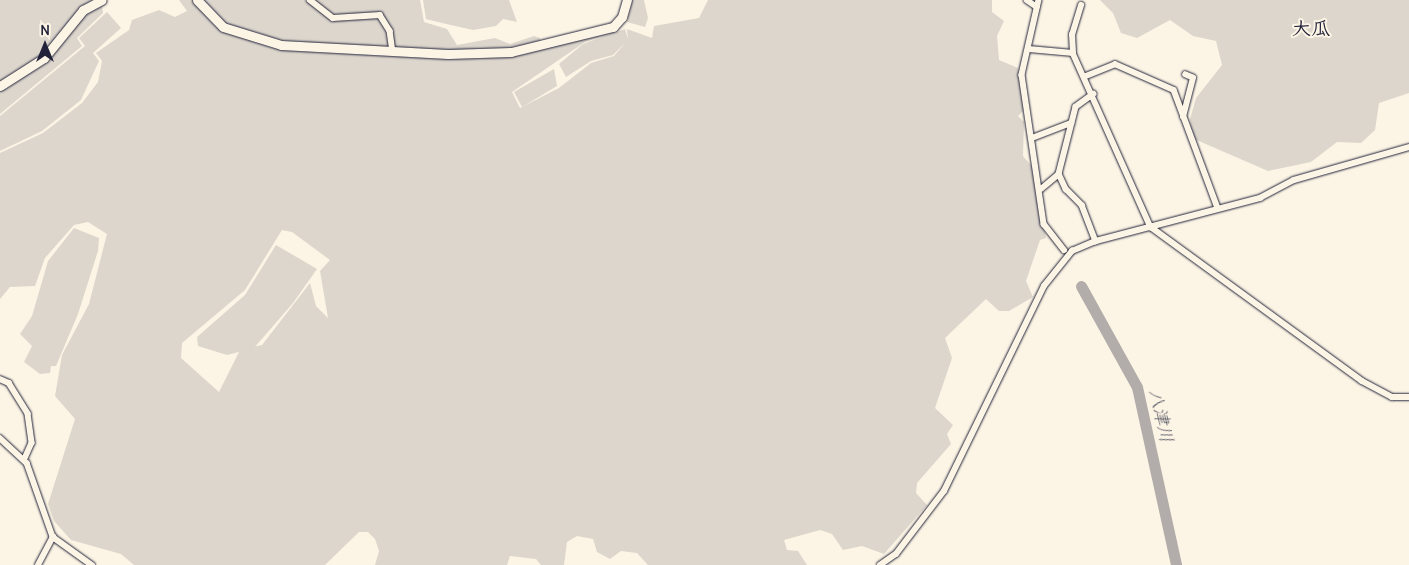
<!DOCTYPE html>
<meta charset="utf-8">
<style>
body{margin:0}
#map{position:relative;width:1409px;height:565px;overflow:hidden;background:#fcf5e5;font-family:Delius,"Klee One",sans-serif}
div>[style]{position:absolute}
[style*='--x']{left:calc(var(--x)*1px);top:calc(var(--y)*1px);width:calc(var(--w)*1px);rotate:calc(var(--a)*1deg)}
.green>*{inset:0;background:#dcd6cc}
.river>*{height:11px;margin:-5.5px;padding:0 5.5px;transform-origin:5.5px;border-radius:5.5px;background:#b2adab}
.roads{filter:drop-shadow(0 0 1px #22223b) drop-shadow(0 0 1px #22223b)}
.street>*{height:5.5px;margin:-2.75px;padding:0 2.75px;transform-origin:2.75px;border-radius:2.75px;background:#fcf5e5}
.secondary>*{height:9px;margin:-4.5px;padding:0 4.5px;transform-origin:4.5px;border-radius:4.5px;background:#fcf5e5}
span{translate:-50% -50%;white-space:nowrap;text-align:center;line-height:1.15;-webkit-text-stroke:4px #fcf5e5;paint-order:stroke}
.water-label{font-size:18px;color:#545362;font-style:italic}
.quarter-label{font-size:19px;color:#22223b;font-weight:700}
.north{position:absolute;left:20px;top:20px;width:50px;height:50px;-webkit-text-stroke:4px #fcf5e5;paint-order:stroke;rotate:0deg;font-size:14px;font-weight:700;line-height:20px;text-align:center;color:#22223b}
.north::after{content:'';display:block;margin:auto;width:18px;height:22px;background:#22223b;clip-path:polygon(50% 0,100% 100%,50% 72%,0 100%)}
</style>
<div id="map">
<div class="green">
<i style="clip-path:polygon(0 0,101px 0,103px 13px,77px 38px,82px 46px,0 114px)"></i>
<i style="clip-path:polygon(evenodd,179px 0,420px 0,424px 22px,447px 29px,457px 45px,495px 38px,510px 44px,534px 36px,540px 38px,541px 49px,616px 28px,614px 33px,625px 29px,628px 39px,627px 29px,652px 38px,654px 26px,699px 18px,708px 0,992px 0,992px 12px,1004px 21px,997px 36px,999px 60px,1018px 68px,1025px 109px,1018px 116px,1024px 122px,1023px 156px,1035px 170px,1046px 238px,1040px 240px,1026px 281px,1033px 297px,1009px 311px,999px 311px,986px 299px,945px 338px,952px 358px,935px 408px,953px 425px,947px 434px,951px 444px,917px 483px,916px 493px,927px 505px,884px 554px,862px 546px,843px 550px,832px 534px,820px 530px,784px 540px,787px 550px,798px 551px,807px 565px,648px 565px,637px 553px,621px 551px,610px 559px,597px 552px,593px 539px,577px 536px,567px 542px,564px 565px,541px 565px,536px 559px,510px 556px,507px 565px,375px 565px,379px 551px,375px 539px,368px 532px,359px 532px,325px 565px,134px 565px,121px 554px,71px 540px,54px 521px,48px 504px,75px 419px,55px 396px,62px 355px,89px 304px,107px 234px,88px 222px,74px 225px,45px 258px,35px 286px,10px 287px,0 299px,0 153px,43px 133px,82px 103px,98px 82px,102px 61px,96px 53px,129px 30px,132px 20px,159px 10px,175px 17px,187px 11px,179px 0,607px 35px,583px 44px,559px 64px,566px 77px,591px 61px,613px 55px,626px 42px,614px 56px,591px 63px,559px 88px,520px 108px,512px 92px,585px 42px,607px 35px,179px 0,282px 230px,292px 232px,330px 260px,320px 271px,328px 318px,316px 306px,310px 283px,262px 345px,240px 350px,219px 392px,181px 358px,182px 343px,245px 290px,282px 230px)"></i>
<i style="clip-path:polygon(423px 0,509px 0,517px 22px,503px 19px,496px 26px,473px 30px,442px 23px,426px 19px)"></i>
<i style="clip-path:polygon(632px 0,644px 0,648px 18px,645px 27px,627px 22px)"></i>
<i style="clip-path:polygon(1100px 0,1409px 0,1409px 93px,1379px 103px,1375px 130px,1361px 143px,1337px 142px,1311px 162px,1268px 171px,1192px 138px,1190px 119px,1196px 98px,1222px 65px,1216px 41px,1193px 36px,1170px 20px,1137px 38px,1121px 33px,1113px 13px)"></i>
<i style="clip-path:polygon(107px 12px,121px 28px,93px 53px,99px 61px,81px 100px,42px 131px,0 151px,0 116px,85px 46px,79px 38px)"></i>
<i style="clip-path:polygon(554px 69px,557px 86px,522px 107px,514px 92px)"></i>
<i style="clip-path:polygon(74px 228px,99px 238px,98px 251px,78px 314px,56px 366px,51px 366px,50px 373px,40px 374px,24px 362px,32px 346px,20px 334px,32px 316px,48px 261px)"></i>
<i style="clip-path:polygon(276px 245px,317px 269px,293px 303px,254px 348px,227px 355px,198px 346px,197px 337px,245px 295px)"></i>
</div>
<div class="river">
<i style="--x:1081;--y:286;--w:115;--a:61"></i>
<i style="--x:1137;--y:387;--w:182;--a:77.6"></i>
</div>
<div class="roads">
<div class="street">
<i style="--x:310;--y:0;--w:29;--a:38"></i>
<i style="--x:333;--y:18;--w:47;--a:-3.7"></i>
<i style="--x:380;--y:15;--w:19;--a:58"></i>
<i style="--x:390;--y:31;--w:21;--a:82"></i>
<i style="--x:1027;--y:0;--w:12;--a:35"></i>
<i style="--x:1039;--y:0;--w:77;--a:102.8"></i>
<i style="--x:1022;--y:75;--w:151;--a:81.6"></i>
<i style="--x:1044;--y:224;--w:33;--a:52"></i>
<i style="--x:1029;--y:49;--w:44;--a:5.2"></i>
<i style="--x:1073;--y:53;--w:191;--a:65.9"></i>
<i style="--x:1151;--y:227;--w:261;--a:36.1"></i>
<i style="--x:1362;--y:381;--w:34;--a:28"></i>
<i style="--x:1392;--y:397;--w:17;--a:0"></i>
<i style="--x:1073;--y:53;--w:18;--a:-93"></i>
<i style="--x:1072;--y:35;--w:31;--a:-73"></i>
<i style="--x:1086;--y:76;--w:31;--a:-22"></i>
<i style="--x:1115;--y:64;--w:64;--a:23.8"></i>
<i style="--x:1174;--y:90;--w:126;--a:69.6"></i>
<i style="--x:1094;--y:94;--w:22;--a:144"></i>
<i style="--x:1076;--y:107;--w:69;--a:104.2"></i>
<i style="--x:1059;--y:174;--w:17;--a:65"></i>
<i style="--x:1066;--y:189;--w:23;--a:45"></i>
<i style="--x:1082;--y:205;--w:39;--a:69"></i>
<i style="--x:1183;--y:117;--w:40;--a:-75.6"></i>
<i style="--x:1193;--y:78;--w:8;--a:-157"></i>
<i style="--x:1032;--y:138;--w:42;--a:-21"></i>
<i style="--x:1041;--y:189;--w:23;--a:-40"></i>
<i style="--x:0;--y:379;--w:10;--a:24"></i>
<i style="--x:9;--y:383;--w:36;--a:58"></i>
<i style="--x:28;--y:414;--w:29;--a:82"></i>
<i style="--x:32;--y:443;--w:17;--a:114"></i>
<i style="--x:0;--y:438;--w:37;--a:43"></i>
<i style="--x:27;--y:463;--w:78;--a:70.6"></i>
<i style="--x:53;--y:537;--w:48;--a:35.7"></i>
<i style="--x:38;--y:565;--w:32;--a:-62"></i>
<i style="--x:880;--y:565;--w:19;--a:-35"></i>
<i style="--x:896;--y:554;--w:79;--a:-52.7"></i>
<i style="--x:944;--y:491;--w:228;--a:-64"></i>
<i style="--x:1044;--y:286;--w:45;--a:-51.3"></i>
<i style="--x:1072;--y:251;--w:26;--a:-23"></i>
<i style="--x:1096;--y:241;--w:170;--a:-14.7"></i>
<i style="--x:1260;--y:198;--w:38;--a:-28"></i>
<i style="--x:1294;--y:180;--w:120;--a:-16"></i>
</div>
<div class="secondary">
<i style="--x:197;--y:0;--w:37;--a:46"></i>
<i style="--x:223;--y:27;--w:61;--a:17.2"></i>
<i style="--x:281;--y:45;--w:167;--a:3.1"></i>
<i style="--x:448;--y:54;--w:63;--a:-1.8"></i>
<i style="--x:511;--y:52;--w:105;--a:-13.8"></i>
<i style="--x:613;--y:27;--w:13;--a:-48"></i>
<i style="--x:622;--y:17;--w:18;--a:-74"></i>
<i style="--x:0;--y:86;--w:52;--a:-32.5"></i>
<i style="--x:44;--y:58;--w:62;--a:-50.9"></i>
<i style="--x:83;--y:10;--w:21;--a:-28"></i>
</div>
</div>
<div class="water-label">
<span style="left:1161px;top:416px;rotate:77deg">八津川</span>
</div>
<div class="quarter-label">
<span style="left:1311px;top:29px">大瓜</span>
</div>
<div class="north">N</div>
</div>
